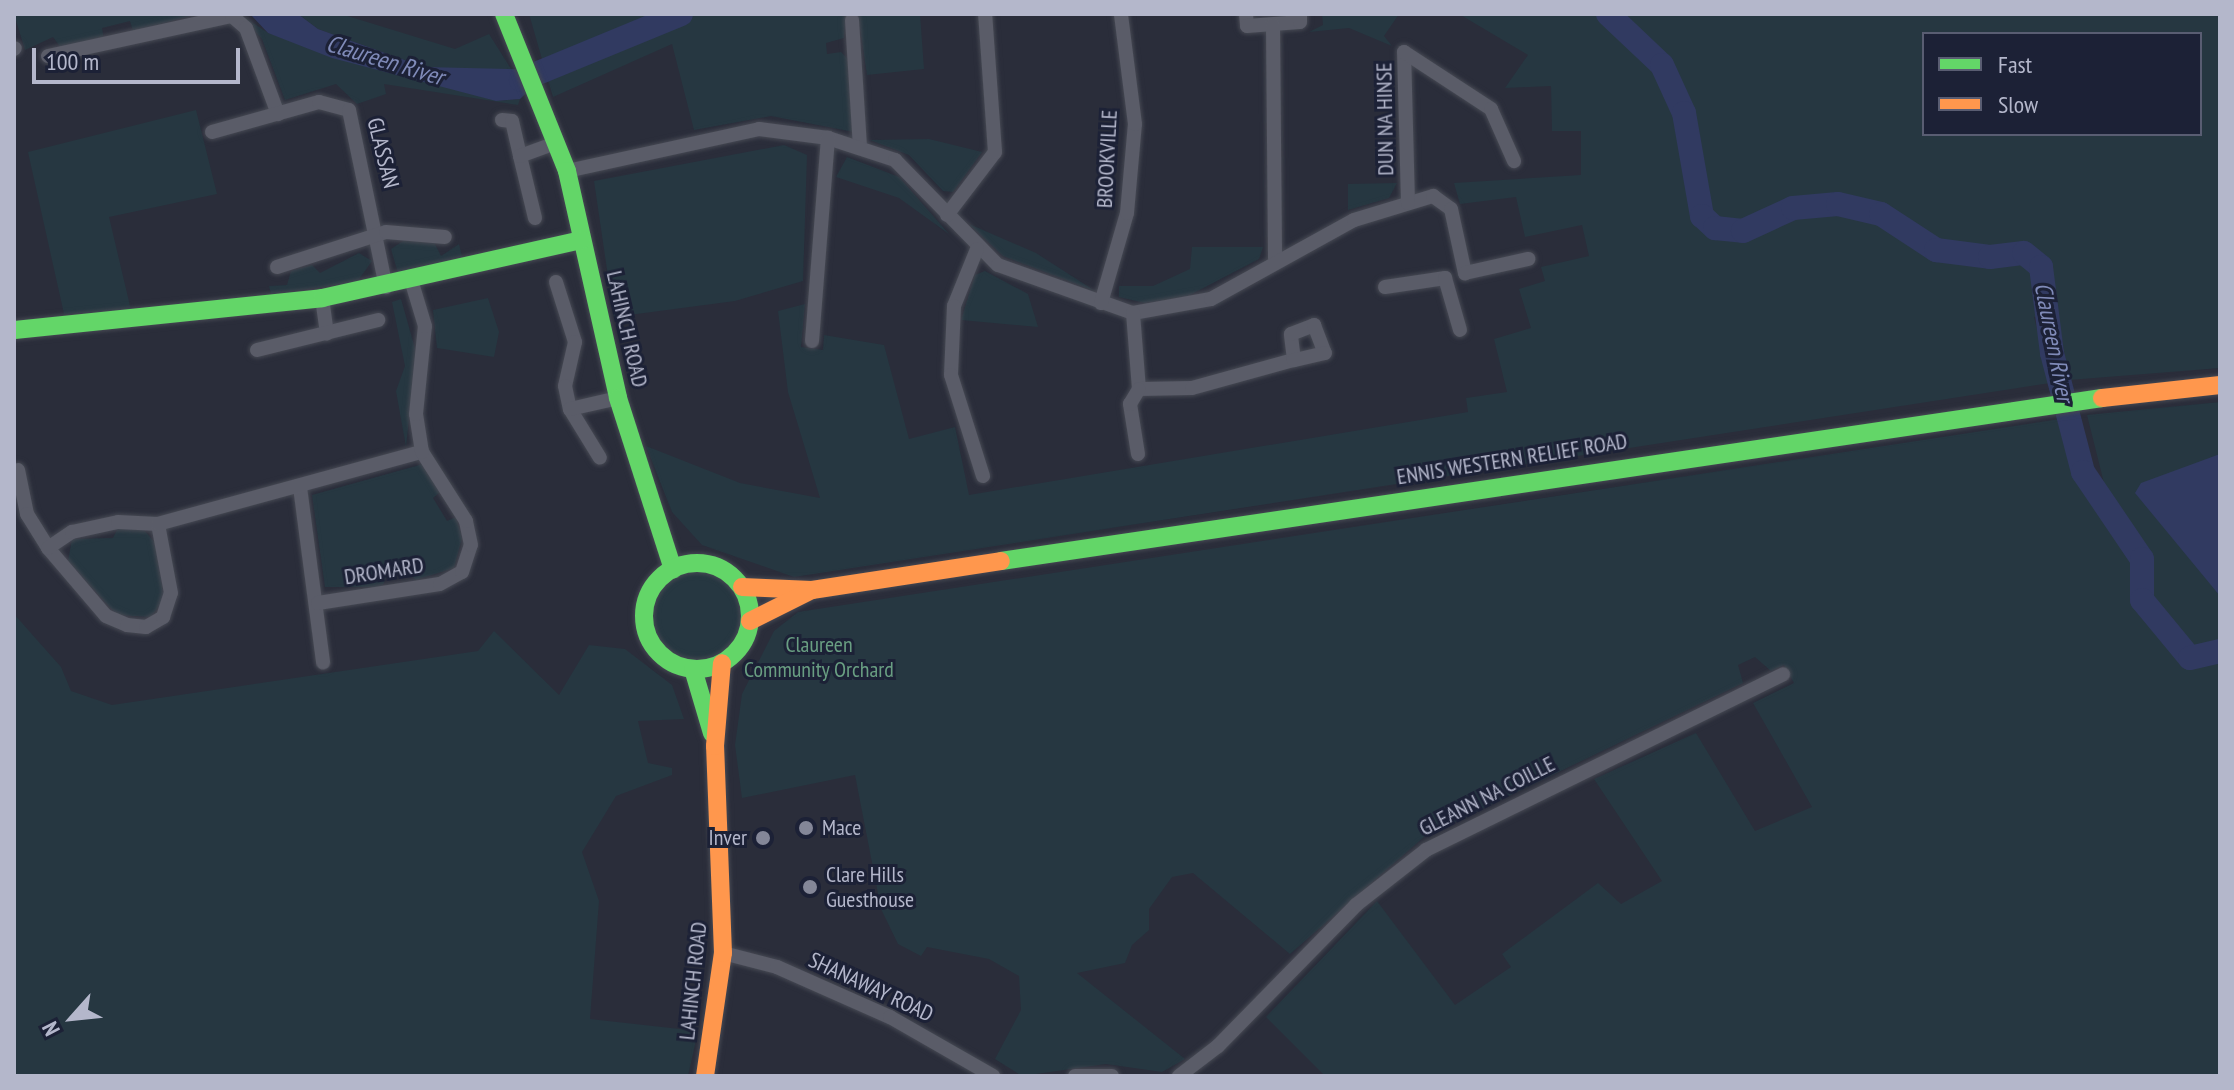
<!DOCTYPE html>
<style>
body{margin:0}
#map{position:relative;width:2234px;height:1090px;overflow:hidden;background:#2a2d3a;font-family:"PT Sans Narrow",sans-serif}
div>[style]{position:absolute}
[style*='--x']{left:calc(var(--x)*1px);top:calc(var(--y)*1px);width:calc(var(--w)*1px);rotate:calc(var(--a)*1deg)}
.green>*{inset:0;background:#263741}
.round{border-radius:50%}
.water>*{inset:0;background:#313a61}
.river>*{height:24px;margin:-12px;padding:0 12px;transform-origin:12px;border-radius:12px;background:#313a61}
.roads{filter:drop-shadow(0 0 2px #464953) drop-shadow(0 0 2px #464953)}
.street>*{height:14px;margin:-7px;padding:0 7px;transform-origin:7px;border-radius:7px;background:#5a5c68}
.fast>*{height:18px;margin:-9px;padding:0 9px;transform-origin:9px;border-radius:9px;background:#63d668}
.fast>.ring{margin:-9px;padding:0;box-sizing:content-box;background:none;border:18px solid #63d668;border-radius:50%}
.slow>*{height:18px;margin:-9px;padding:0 9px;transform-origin:9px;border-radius:9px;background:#ff974d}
.dots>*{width:22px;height:22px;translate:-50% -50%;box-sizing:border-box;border:4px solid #1c2136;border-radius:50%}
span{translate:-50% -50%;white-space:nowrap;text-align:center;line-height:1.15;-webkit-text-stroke:6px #1c2136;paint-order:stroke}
.street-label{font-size:22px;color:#b4b7cb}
.park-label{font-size:22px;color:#699e82}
.poi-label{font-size:22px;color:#b4b7cb}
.left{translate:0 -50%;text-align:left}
.right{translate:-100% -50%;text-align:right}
.water-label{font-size:24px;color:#808bb9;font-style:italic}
.frame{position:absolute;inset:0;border:16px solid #b4b7cb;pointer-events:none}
.legend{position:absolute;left:1922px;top:32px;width:280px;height:104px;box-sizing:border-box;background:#1c2136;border:2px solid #595d72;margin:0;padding:10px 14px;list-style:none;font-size:24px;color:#b4b7cb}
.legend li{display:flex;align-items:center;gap:16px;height:40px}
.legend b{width:40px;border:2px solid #595d72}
.north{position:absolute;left:32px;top:978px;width:80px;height:80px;-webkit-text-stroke:6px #1c2136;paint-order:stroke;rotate:243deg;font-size:22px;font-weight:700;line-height:32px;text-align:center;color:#b4b7cb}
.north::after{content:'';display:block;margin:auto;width:28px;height:36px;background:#b4b7cb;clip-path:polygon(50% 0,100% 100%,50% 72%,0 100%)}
.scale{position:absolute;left:32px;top:48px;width:208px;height:36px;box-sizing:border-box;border:4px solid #b4b7cb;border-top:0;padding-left:10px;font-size:24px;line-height:28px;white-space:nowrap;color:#b4b7cb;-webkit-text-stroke:6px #1c2136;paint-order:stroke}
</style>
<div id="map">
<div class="green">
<i style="clip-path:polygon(14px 14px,198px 14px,133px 31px,130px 21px,102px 28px,104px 39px,61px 48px,53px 37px,25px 50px)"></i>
<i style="clip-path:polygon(240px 14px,268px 33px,496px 101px,520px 99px,518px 105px,384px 84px,386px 94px,357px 104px,336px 84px,285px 100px,262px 39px)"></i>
<i style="clip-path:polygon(298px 14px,341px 14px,455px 49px,489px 34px,513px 72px,424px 67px,318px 29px)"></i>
<i style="clip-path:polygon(529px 14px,846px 14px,844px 38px,826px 43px,827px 54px,841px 52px,850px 61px,854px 132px,771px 116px,694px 130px,672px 44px,553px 97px)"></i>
<i style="clip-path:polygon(858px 14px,920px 14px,924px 69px,867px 75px)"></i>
<i style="clip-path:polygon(1322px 14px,1399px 14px,1384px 36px,1392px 46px,1349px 28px,1309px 32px,1323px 25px)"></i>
<i style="clip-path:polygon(evenodd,1459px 14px,2220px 14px,2220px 368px,2069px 380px,2058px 315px,2034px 317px,2050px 383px,794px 577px,702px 545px,672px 512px,646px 446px,740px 483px,820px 498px,788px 392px,778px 311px,805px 304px,801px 347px,823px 350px,824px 335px,884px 345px,909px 439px,955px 427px,969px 495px,1468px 412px,1466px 398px,1507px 392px,1494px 339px,1531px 328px,1519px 289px,1545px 281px,1541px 267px,1589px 256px,1582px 225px,1525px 237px,1516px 197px,1460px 204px,1454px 183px,1581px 175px,1581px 131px,1552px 131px,1551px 86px,1505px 88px,1528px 55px,1459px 14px,1924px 34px,2200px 34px,2200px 134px,1924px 134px,1924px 34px)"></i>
<i style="clip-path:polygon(196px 110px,217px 194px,109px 217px,131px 310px,64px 314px,28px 152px)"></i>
<i style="clip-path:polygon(929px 139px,982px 152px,953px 192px,943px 191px,909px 155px,870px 140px)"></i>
<i style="clip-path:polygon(784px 145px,807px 155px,803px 281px,735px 301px,614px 317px,594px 181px)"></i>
<i style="clip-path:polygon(847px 157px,899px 177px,949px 234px,899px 198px,836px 177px)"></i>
<i style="clip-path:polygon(1397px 183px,1389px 198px,1348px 210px,1348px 184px)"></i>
<i style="clip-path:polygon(969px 224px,1036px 253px,1095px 291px,1003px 256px)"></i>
<i style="clip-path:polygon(406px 239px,434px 242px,441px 256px,459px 244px,463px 260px,398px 273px,391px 249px)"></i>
<i style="clip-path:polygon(1192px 247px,1263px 247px,1259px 259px,1188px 296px,1145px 303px,1119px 297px,1119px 286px,1153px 286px,1190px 269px)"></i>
<i style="clip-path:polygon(359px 253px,372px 261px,357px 282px,271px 294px,269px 286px,287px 285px,291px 271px,312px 265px,320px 273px)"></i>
<i style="clip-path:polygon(985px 271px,1028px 294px,1038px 327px,961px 320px,975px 275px)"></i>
<i style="clip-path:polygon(488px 298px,499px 332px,494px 357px,437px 348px,433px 310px)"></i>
<i style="clip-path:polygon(401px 299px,416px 352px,406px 447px,396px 391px,405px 366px,392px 302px)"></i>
<i style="clip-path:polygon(2220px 402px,2220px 1076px,1325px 1076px,1266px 1017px,1377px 901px,1455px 1005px,1511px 967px,1502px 954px,1598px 883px,1621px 904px,1662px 881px,1594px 779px,1696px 733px,1755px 831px,1812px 807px,1753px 703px,1794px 683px,1784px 665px,1771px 671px,1755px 657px,1738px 665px,1743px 683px,1424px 837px,1290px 954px,1193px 873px,1172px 877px,1149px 909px,1149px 930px,1132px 945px,1125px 963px,1077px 973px,1185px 1059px,1162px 1072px,1106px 1064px,1022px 1076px,995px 1059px,1021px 1010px,1019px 976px,989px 959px,927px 947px,921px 956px,898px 944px,881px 909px,855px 775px,742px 798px,735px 745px,742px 694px,774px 631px,798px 612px,2060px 419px,2074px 479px,2088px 499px,2108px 499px,2087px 415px)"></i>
<i style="clip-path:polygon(423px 464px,440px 492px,433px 498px,447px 521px,456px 517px,462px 538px,454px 568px,416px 580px,409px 573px,387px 576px,382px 587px,325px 587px,312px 495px)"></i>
<i style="clip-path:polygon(118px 528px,144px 530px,156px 544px,164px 599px,151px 617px,117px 615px,68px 561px,72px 539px,113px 538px)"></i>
<i class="round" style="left:650px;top:570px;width:92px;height:92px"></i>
<i style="clip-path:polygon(14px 614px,61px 667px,71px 691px,112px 705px,478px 651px,494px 631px,559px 695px,589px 645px,625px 649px,672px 685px,684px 719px,638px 721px,648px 763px,672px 768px,672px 775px,616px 796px,582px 852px,599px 901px,590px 1019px,698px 1031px,688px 1076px,14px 1076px)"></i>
</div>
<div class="water">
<i style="clip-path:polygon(250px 14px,298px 14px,318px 29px,424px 67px,550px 70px,520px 99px,496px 101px,332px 58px,268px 33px)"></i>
<i style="clip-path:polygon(2220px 454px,2220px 596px,2135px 493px,2141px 483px)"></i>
</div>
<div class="river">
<i style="--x:1608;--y:14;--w:74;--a:43.4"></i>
<i style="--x:1662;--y:65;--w:53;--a:65.4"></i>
<i style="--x:1684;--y:113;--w:105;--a:80.1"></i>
<i style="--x:1702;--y:216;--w:18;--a:43"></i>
<i style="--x:1715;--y:228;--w:28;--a:6"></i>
<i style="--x:1743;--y:231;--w:55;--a:-24.7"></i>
<i style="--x:1793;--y:208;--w:45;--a:-5.1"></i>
<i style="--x:1838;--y:204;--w:44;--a:13.1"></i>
<i style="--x:1881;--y:214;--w:66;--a:33.2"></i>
<i style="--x:1936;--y:250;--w:54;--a:7.4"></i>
<i style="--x:1990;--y:257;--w:34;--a:-7"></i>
<i style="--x:2024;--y:253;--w:22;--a:39"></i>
<i style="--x:2041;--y:267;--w:87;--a:82.7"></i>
<i style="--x:2052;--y:353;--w:123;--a:75.4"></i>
<i style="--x:2083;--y:472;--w:105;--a:55.9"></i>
<i style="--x:2142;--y:559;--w:41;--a:90"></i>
<i style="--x:2142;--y:600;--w:75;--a:50.4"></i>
<i style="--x:2190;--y:658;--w:31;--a:-13"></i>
<i style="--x:521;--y:80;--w:173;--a:-22.4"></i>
</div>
<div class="roads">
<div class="street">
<i style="--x:1246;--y:14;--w:12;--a:85"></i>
<i style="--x:1247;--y:26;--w:53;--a:-4.3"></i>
<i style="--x:1300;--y:22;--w:8;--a:-90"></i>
<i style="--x:852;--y:20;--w:126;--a:86.4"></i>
<i style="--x:1273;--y:25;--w:235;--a:89.5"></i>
<i style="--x:14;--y:49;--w:1;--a:-45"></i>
<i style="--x:48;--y:56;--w:188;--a:-12.3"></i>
<i style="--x:232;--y:16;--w:18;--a:41"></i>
<i style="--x:246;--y:28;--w:92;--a:69.6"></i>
<i style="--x:502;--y:120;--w:10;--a:6"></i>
<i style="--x:512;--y:121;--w:36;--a:77"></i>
<i style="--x:212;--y:132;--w:111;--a:-15.7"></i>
<i style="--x:319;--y:102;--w:31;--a:15"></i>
<i style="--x:349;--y:110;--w:181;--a:78.2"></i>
<i style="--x:567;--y:171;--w:197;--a:-12.3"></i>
<i style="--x:759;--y:129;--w:70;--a:7.4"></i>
<i style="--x:828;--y:138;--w:71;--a:18.2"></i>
<i style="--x:895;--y:160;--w:147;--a:45.6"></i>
<i style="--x:998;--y:265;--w:143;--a:19.6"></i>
<i style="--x:1133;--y:313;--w:79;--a:-10.2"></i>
<i style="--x:1211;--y:299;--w:163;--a:-28.9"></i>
<i style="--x:1354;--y:220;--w:83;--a:-16.9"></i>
<i style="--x:1433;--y:196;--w:22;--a:36"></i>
<i style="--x:1451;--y:209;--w:66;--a:77.7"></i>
<i style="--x:1465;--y:273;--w:65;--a:-12.5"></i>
<i style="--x:1408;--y:203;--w:151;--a:-91.5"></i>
<i style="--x:1404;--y:52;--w:104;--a:33.2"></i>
<i style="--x:1491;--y:109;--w:57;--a:66.1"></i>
<i style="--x:947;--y:215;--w:79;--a:-52.7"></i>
<i style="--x:995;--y:152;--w:138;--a:-94.1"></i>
<i style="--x:535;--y:218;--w:64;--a:-103.6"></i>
<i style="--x:520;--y:156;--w:38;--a:-20"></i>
<i style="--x:977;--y:249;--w:61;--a:112"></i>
<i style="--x:954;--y:306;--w:69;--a:92.5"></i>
<i style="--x:951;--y:375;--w:106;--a:72.4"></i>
<i style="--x:277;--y:267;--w:114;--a:-17.8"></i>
<i style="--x:386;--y:232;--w:59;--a:4.8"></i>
<i style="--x:556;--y:282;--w:63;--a:72.4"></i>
<i style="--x:575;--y:342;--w:45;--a:102.8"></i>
<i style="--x:565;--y:386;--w:24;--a:78"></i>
<i style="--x:570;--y:409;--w:57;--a:58.5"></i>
<i style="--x:1385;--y:287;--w:61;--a:-8.5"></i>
<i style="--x:1445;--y:278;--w:54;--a:73.9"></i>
<i style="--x:322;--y:298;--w:36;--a:82"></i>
<i style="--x:1101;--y:303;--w:94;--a:-73.9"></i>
<i style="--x:1127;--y:213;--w:89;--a:-84.9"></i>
<i style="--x:1135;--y:124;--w:111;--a:-97.3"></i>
<i style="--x:1133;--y:313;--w:76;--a:85.5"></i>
<i style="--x:1139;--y:389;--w:53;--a:-1.1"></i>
<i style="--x:1192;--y:388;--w:106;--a:-15.4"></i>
<i style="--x:1294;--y:360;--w:26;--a:-97"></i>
<i style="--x:1291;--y:334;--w:25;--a:-21"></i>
<i style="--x:1314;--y:325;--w:30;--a:69"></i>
<i style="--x:1325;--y:353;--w:32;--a:167"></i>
<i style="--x:812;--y:341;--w:204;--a:-85.5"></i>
<i style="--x:257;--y:350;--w:125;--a:-13.9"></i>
<i style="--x:570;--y:409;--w:49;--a:-12.9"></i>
<i style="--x:1138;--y:454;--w:51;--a:-99.1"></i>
<i style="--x:1130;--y:404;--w:17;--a:-59"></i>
<i style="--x:18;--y:470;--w:45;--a:78.4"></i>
<i style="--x:27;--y:514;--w:40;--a:58"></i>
<i style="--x:48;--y:548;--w:89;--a:49.5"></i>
<i style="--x:106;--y:616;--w:23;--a:23"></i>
<i style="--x:127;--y:625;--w:19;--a:6"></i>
<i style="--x:146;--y:627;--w:20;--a:-30"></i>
<i style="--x:163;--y:617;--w:25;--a:-72"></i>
<i style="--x:171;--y:593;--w:70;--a:-100.7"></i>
<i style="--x:300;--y:487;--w:177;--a:82.5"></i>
<i style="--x:48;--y:548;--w:29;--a:-34"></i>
<i style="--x:72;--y:532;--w:47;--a:-12.3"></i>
<i style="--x:118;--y:522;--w:40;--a:2.9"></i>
<i style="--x:158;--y:524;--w:274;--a:-15.3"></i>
<i style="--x:318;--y:603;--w:123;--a:-8.9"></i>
<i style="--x:440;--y:584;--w:25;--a:-29"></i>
<i style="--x:462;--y:572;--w:28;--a:-72"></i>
<i style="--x:471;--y:545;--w:25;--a:-102"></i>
<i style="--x:466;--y:521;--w:82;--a:-122.5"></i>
<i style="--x:422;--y:452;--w:38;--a:-99"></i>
<i style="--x:416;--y:414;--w:88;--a:-84.2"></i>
<i style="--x:425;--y:326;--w:45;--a:-106.8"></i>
<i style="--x:723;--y:953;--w:56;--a:14.5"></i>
<i style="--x:777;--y:967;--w:124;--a:23.9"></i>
<i style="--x:890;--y:1017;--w:119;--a:29.8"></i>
<i style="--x:1075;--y:1076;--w:37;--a:0"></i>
<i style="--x:1179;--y:1076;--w:49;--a:-37.6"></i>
<i style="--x:1218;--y:1046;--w:197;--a:-45.6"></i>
<i style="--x:1356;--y:905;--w:89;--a:-38.2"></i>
<i style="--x:1426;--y:850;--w:398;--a:-26.2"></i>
</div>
<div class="fast">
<i style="--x:504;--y:14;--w:169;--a:68.1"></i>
<i style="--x:567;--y:171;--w:233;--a:77.3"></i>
<i style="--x:618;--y:398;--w:180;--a:72.2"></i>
<i style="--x:14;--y:330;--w:310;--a:-5.9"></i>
<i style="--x:322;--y:298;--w:266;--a:-12.6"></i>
<i style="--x:1001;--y:561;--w:1113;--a:-8.42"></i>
<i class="ring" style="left:644px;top:563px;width:88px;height:88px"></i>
<i style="--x:693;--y:669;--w:67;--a:73.5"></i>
</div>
<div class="slow">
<i style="--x:2102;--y:398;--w:119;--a:-6.3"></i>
<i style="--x:742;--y:587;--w:70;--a:2.5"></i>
<i style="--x:812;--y:590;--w:191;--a:-8.7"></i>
<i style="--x:750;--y:621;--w:67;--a:-26.6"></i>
<i style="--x:705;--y:1076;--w:124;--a:-81.7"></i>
<i style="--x:723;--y:953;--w:207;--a:-92.2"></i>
<i style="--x:715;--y:746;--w:83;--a:-85.2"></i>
</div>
</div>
<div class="dots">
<i style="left:806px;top:828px;background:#848798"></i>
<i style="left:763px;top:838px;background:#848798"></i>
<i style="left:810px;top:887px;background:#848798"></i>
</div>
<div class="street-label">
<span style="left:1385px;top:119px;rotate:-91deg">DUN NA HINSE</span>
<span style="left:383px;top:153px;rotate:76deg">GLASSAN</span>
<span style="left:1107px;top:159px;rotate:-87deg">BROOKVILLE</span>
<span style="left:627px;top:329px;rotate:77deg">LAHINCH ROAD</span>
<span style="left:1512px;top:459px;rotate:-9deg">ENNIS WESTERN RELIEF ROAD</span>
<span style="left:384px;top:571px;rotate:-9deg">DROMARD</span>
<span style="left:1487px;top:796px;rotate:-27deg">GLEANN NA COILLE</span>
<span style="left:693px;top:981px;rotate:-84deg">LAHINCH ROAD</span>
<span style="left:871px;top:987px;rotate:25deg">SHANAWAY ROAD</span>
</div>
<div class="park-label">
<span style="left:819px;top:657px">Claureen<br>Community Orchard</span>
</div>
<div class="poi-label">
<span class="left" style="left:822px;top:828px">Mace</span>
<span class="right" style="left:747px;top:838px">Inver</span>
<span class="left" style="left:826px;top:887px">Clare Hills<br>Guesthouse</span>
</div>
<div class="water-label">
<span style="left:385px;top:60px;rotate:17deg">Claureen River</span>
<span style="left:2054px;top:342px;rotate:79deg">Claureen River</span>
</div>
<div class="frame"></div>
<ul class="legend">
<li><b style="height:10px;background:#63d668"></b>Fast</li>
<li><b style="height:10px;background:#ff974d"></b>Slow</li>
</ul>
<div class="north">N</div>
<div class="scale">100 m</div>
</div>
